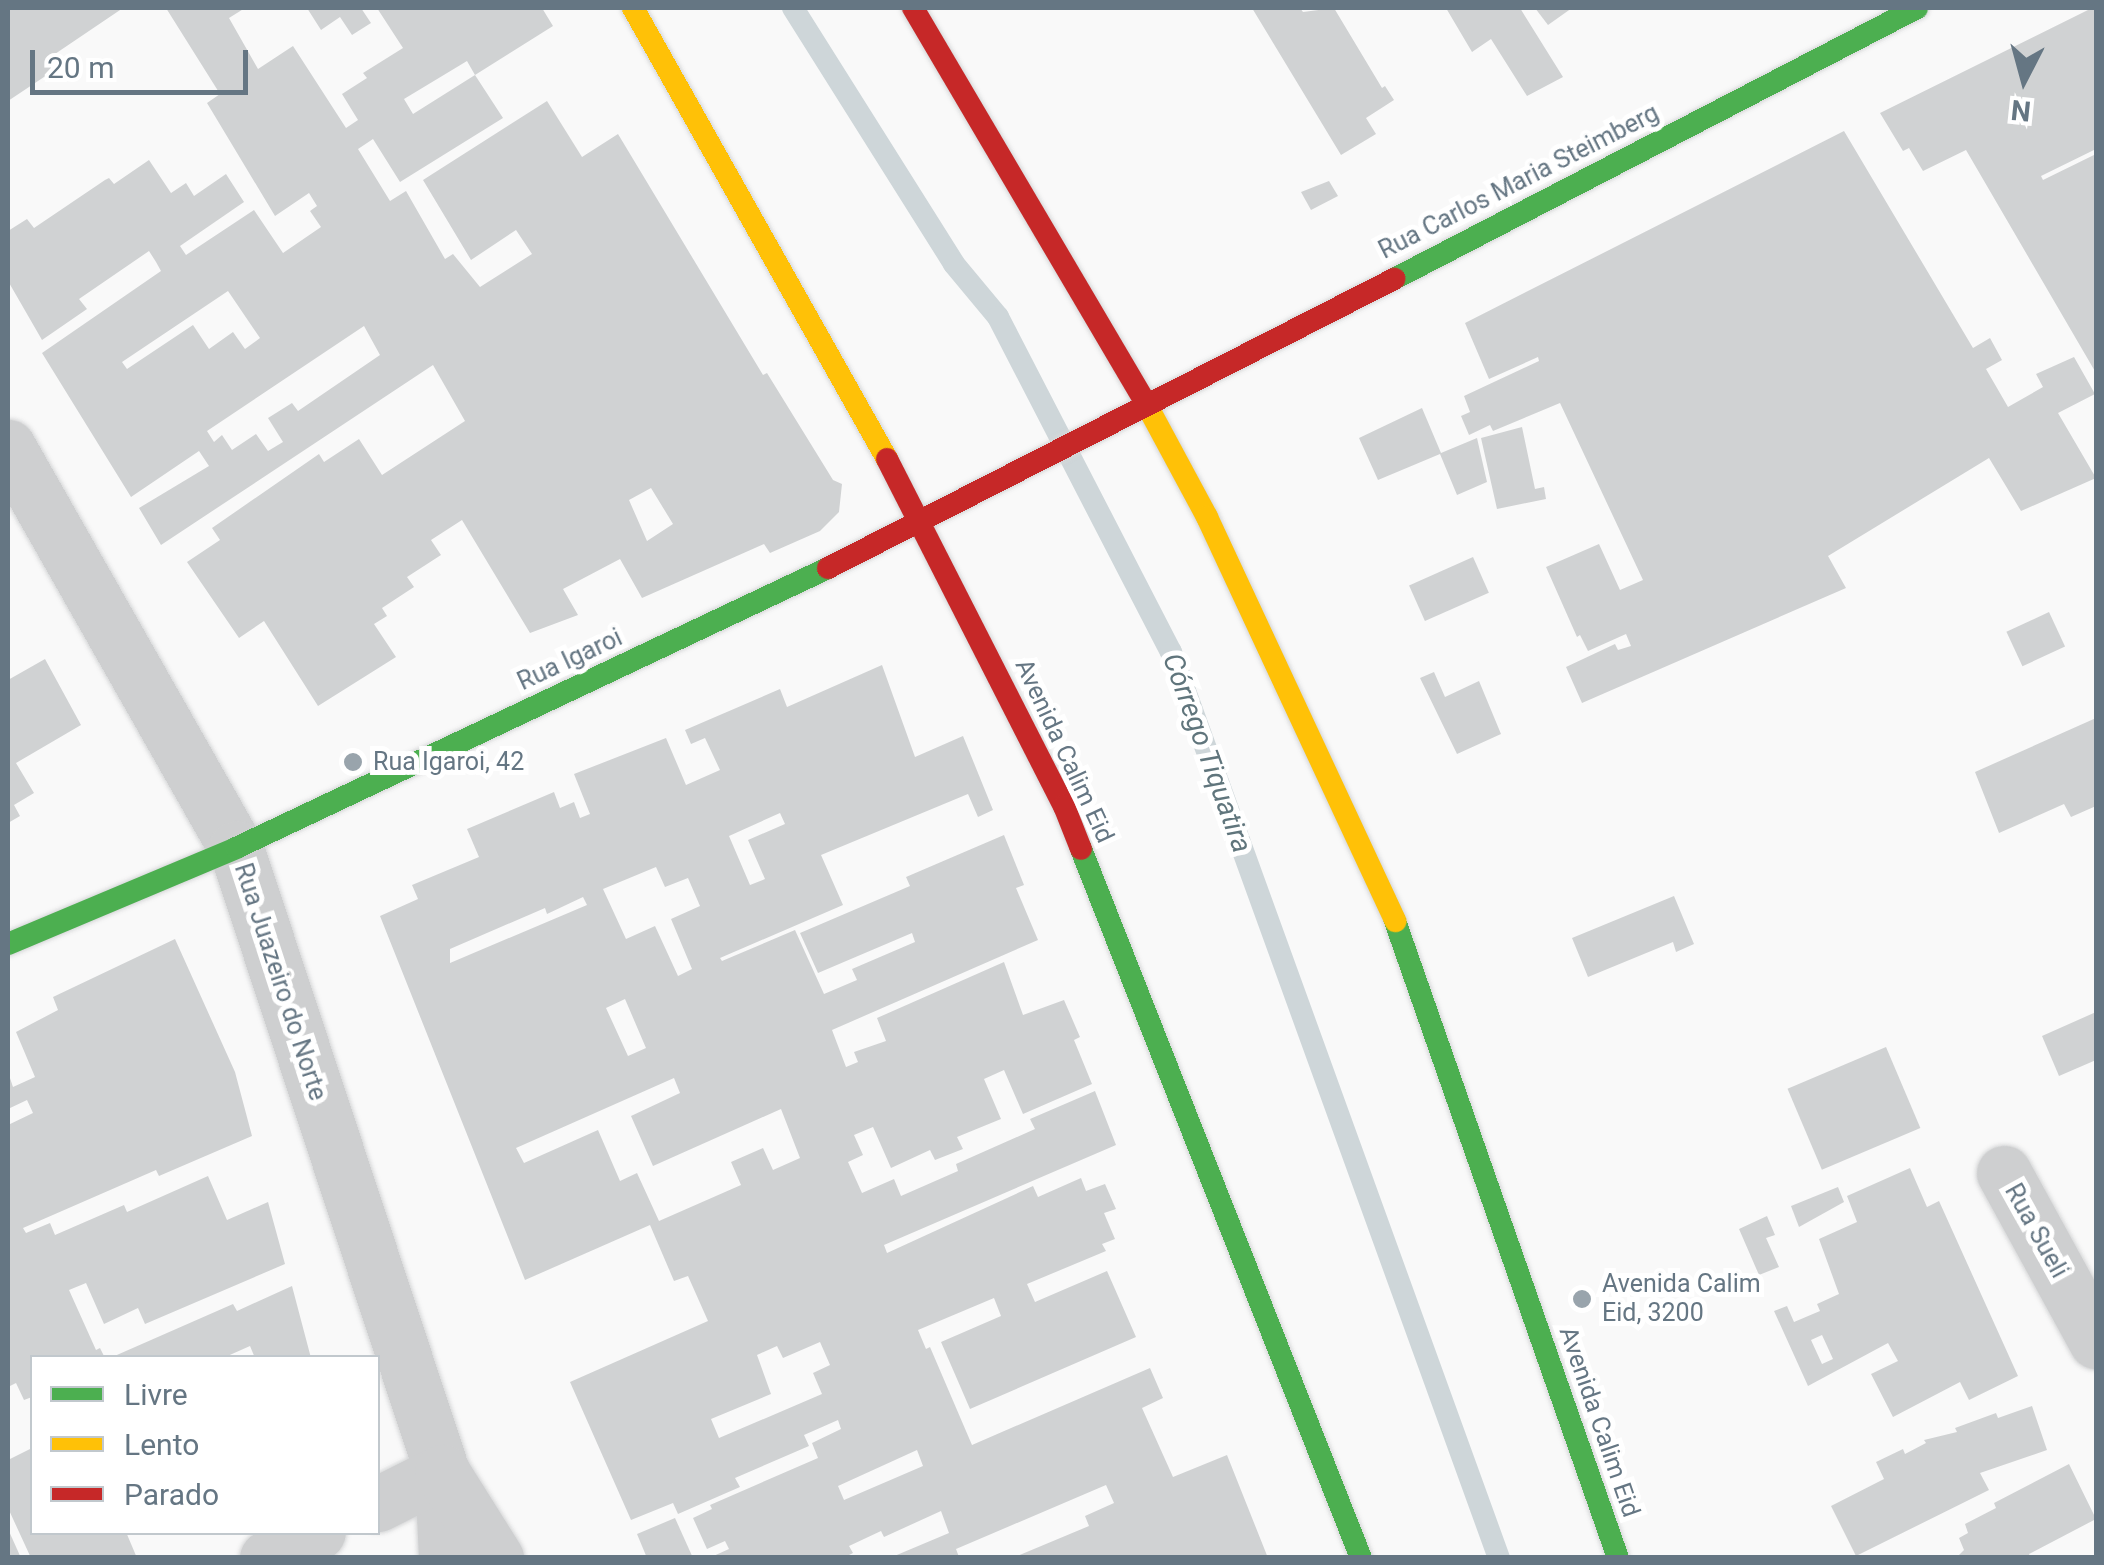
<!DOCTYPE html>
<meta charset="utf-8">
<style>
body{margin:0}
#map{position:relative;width:2104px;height:1565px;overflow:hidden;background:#f9f9f9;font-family:Roboto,sans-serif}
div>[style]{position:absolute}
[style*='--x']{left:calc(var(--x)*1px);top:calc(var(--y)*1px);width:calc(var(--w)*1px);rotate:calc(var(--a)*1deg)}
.stream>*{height:22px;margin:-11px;padding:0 11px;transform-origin:11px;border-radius:11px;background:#ced6d9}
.building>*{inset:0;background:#d0d2d3;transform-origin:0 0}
.roads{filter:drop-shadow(0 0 2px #d5d6d7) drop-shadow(0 0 2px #d5d6d7)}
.street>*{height:55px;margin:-27.5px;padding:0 27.5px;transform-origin:27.5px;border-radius:27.5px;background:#cecfd0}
.fast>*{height:22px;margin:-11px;padding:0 11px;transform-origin:11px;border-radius:11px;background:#4caf50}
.slow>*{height:22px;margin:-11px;padding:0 11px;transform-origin:11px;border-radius:11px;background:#ffc107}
.jam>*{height:22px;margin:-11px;padding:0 11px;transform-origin:11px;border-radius:11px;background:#c62828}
.dots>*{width:28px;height:28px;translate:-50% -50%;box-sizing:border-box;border:5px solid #fff;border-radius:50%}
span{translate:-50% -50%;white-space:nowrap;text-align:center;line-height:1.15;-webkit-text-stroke:10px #fff;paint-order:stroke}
.street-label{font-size:25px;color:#657683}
.poi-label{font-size:25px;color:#657683}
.left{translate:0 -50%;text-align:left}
.water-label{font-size:28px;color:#60757c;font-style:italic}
.frame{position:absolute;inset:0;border:10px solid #657683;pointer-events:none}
.legend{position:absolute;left:30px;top:1355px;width:350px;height:180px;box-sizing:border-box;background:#fff;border:2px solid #c1c8cd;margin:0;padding:12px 18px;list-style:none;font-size:30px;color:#657683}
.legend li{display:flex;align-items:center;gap:20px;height:50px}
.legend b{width:50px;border:2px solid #c1c8cd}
.north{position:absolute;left:1974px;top:30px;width:100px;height:100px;-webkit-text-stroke:8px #fff;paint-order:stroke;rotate:186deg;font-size:28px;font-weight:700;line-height:40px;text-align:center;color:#657683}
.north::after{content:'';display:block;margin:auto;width:35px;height:45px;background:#657683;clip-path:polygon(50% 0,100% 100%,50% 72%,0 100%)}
.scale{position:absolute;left:30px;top:50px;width:218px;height:45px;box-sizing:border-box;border:5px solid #657683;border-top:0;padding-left:12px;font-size:30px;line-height:35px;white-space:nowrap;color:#657683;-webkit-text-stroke:8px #fff;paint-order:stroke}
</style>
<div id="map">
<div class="stream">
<i style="--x:793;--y:8;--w:302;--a:57.8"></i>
<i style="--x:954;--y:264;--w:69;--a:50.3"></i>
<i style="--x:998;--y:317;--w:377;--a:62.7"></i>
<i style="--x:1171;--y:652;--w:964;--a:70.1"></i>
</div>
<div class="building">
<i style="clip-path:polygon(8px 8px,123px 8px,52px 56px,59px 67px,8px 101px)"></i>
<i style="clip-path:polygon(evenodd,166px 8px,245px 8px,229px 18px,258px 69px,293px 46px,346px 128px,358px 120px,342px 94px,367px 78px,363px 73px,403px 48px,377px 8px,542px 8px,553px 26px,475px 75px,467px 61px,404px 99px,413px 114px,475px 75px,503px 118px,400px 182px,373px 139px,358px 149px,390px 201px,406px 191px,445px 259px,453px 254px,480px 287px,532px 254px,516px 230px,471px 260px,423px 180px,547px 101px,582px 157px,618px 134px,763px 375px,767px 373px,833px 480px,842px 484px,839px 512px,820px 531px,770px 553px,764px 544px,642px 598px,620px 559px,563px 589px,578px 615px,530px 633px,462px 520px,431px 540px,441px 555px,407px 577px,414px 587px,382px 608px,387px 616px,374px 624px,396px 657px,318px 706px,264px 621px,239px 638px,187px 562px,220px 540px,212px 528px,319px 454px,324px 462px,359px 439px,382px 475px,465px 421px,433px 365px,161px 545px,139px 508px,209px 466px,199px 451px,131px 497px,42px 353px,161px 271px,156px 262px,149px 251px,79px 299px,87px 309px,42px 340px,8px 281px,8px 231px,27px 219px,34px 228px,105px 180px,109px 178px,114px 184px,149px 160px,171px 193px,186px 183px,194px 196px,226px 174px,244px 202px,180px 246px,186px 255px,254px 210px,283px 253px,321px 227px,310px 211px,317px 206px,309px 193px,275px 216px,207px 103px,220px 94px,166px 8px,228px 291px,260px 338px,245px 349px,233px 332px,209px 349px,193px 325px,127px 369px,122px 362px,228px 291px,166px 8px,364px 326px,380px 355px,298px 411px,292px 403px,268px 418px,283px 442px,268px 451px,256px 434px,232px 450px,222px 435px,214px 442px,207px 431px,364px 326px,166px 8px,651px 488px,673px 524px,647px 541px,629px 500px,651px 488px)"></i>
<i style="clip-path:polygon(307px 8px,361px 8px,371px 23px,352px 35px,340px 17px,321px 30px)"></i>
<i style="clip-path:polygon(1252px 8px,1300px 8px,1303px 12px,1334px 8px,1382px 88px,1385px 86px,1394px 100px,1366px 118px,1376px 134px,1341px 155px)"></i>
<i style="clip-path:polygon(1446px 8px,1520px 8px,1563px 77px,1527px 96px,1491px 39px,1472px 52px)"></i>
<i style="clip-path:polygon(1535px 8px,1572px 8px,1548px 25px)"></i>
<i style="clip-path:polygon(2092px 8px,2096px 8px,2096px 149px,2041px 176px,2043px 180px,2096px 154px,2096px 373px,1966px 150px,1923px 171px,1909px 148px,1903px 151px,1880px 113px)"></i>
<i style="clip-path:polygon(1844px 131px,1973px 348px,1990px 338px,2002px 360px,1986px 369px,2008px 407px,2043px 387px,2036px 374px,2074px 357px,2095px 394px,2058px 413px,2096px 478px,2021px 511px,1989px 458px,1828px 556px,1846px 588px,1582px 703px,1566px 667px,1615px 644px,1618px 650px,1631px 646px,1626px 634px,1588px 651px,1580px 635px,1577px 637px,1546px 567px,1599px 544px,1620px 590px,1643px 580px,1560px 403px,1493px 431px,1490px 425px,1469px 435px,1461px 416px,1470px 412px,1464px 396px,1539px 361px,1538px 357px,1489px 379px,1465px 323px)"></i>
<i style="clip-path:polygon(1329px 181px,1338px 196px,1311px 210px,1301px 192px)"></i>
<i style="clip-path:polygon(1422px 408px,1441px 453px,1477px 438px,1487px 482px,1457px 495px,1440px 454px,1378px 480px,1359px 438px)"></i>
<i style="clip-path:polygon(1522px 427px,1535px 489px,1544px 487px,1546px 499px,1497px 509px,1481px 438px)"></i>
<i style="left:1473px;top:557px;width:39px;height:70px;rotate:66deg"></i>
<i style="left:2049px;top:612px;width:38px;height:47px;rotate:65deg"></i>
<i style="clip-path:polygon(45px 659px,81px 725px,16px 763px,34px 793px,14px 805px,20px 816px,8px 823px,8px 680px)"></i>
<i style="clip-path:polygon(evenodd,882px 665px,915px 757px,963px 736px,993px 810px,978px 817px,968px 794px,821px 855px,843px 905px,720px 958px,722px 961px,795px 930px,824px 994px,857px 980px,852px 969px,915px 942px,912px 933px,818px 973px,800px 933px,910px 886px,906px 877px,1004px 835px,1024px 885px,1016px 888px,1038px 940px,832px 1030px,846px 1067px,858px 1062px,854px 1052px,886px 1041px,877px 1018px,1004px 962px,1023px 1015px,1064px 1000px,1080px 1037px,1074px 1040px,1092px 1084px,1023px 1114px,1004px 1070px,984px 1079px,1001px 1119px,957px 1137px,963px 1149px,935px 1160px,930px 1150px,891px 1168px,873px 1127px,854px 1135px,863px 1155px,848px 1162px,862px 1193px,894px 1179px,901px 1196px,958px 1171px,956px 1164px,1035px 1129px,1030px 1119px,1095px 1091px,1116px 1145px,884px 1245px,887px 1253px,1033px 1186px,1038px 1197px,1081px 1178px,1086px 1191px,1105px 1184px,1116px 1209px,1104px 1213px,1115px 1239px,1102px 1244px,1106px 1251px,1027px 1284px,1035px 1302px,1107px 1271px,1136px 1337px,970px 1409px,941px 1342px,1001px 1316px,994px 1298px,918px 1330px,926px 1349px,930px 1347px,972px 1445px,1150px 1368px,1163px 1398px,1142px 1408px,1173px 1477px,1227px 1455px,1268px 1558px,1015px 1557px,1089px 1526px,1085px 1516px,1114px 1503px,1106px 1485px,956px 1549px,959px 1557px,892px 1557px,949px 1533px,941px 1511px,884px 1537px,881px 1531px,849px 1546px,853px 1553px,843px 1558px,709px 1558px,729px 1549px,725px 1541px,707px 1549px,693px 1518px,712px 1509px,710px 1505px,818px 1458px,812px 1443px,841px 1429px,838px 1420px,804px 1435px,809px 1446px,735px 1478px,740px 1487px,678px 1514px,673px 1503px,631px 1520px,570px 1382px,708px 1321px,688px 1276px,674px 1281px,650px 1225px,525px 1280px,380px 916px,418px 899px,412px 885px,479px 857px,467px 829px,554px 792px,560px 808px,574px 802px,580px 818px,590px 814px,574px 774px,666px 738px,686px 785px,720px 770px,705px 738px,691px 744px,685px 730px,780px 689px,787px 707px,882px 665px,780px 813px,785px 824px,748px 840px,765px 879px,750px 885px,729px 836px,780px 813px,882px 665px,656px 867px,665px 887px,688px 878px,700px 906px,671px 919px,692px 969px,678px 976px,655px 926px,626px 939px,603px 889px,656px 867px,882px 665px,583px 897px,587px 905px,450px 963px,450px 949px,545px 908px,547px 914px,583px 897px,882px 665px,625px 999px,646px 1048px,628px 1056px,606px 1008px,625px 999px,882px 665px,674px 1078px,680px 1093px,631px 1116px,653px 1166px,781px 1109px,800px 1158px,773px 1170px,763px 1148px,731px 1162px,741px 1185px,659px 1221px,637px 1173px,620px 1181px,598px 1130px,524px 1163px,516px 1148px,674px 1078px,882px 665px,820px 1342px,830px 1365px,813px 1373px,822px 1394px,719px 1438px,711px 1419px,771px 1394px,757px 1355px,777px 1346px,783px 1358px,820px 1342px,882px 665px,917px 1450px,923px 1466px,844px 1500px,838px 1486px,917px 1450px)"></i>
<i style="clip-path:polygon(1434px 672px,1445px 697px,1479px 681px,1501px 734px,1457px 754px,1420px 678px)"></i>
<i style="clip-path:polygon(2096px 718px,2096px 806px,2071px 817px,2064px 804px,1999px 833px,1975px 772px)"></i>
<i style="clip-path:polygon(1674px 896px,1694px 944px,1676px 952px,1673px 942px,1588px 977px,1572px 938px)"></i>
<i style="clip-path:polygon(175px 939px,235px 1072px,252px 1136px,159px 1176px,156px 1170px,23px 1228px,26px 1233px,50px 1223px,55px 1235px,124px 1205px,127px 1212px,208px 1176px,227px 1220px,268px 1202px,285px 1264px,145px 1324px,138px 1308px,104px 1324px,86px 1283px,69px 1290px,96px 1350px,100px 1348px,105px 1358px,32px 1358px,32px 1397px,24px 1400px,16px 1383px,8px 1387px,8px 1125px,33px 1113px,27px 1100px,8px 1109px,8px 1072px,13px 1087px,35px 1077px,16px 1032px,58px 1010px,53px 997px)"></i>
<i style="clip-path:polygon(2096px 1012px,2096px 1060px,2059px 1076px,2042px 1036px)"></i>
<i style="left:1886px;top:1047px;width:88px;height:107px;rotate:67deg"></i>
<i style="clip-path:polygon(evenodd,1910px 1168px,1927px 1207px,1939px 1201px,2018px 1376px,1969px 1400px,1960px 1382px,1893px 1417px,1871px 1374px,1898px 1361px,1888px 1343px,1808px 1386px,1774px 1311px,1787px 1306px,1794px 1322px,1820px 1311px,1817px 1304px,1839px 1294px,1819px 1239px,1857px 1222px,1847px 1196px,1910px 1168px,1822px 1335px,1833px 1359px,1822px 1364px,1811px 1340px,1822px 1335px)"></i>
<i style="clip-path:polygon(1838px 1187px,1844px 1202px,1799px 1227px,1791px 1206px)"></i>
<i style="clip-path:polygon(1767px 1216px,1775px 1235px,1766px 1238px,1779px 1267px,1759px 1275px,1739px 1229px)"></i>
<i style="clip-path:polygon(292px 1286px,311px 1358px,255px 1358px,250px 1346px,223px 1358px,110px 1358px,233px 1304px,237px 1311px)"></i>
<i style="clip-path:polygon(2032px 1406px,2047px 1450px,1980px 1473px,1989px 1490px,1856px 1556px,1831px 1506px,1884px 1479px,1876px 1462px,1903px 1449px,1905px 1454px,1926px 1443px,1924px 1440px,1957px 1432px,1955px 1428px,1996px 1413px,1998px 1418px)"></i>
<i style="clip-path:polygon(32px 1448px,32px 1532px,126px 1532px,137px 1558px,31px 1558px,8px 1508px,8px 1460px)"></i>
<i style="clip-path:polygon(2069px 1464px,2096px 1519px,2029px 1554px,2031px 1558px,1956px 1558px,1964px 1550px,1959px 1538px,1968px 1533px,1965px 1524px,1996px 1508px,1994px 1503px)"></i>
<i style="clip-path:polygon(675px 1518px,693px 1558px,647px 1558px,637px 1534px)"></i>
<i style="clip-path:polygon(8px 1529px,21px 1558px,8px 1558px)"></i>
</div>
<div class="roads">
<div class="street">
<i style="--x:8;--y:447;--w:461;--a:60.4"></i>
<i style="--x:236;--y:848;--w:657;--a:71.73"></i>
<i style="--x:442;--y:1472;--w:86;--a:87.3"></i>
<i style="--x:2004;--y:1173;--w:192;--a:61.3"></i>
<i style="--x:378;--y:1504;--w:72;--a:-26.6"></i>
<i style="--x:442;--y:1472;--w:102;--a:57.9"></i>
<i style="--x:267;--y:1558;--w:57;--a:-27"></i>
</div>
<div class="fast">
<i style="--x:1394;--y:279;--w:589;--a:-27.39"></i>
<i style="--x:1081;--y:849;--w:762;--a:68.45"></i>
<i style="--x:1395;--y:921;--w:675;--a:70.71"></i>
<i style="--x:8;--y:944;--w:247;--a:-22.8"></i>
<i style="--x:236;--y:848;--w:655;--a:-25.31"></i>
</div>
<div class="slow">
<i style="--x:633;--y:8;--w:518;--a:60.61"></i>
<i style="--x:1144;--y:400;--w:133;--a:61.7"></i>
<i style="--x:1207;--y:517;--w:446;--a:65"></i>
</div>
<div class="jam">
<i style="--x:913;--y:8;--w:455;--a:59.5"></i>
<i style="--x:887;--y:459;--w:390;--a:63"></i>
<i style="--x:1064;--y:806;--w:46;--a:68.4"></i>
<i style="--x:828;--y:568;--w:636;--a:-27.05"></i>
</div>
</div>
<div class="dots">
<i style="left:353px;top:762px;background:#99a4ac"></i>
<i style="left:1582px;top:1299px;background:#99a4ac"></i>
</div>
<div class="street-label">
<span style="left:1519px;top:182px;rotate:-27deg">Rua Carlos Maria Steimberg</span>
<span style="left:570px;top:660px;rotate:-25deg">Rua Igaroi</span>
<span style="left:1064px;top:751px;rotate:65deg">Avenida Calim Eid</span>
<span style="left:280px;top:982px;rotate:72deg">Rua Juazeiro do Norte</span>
<span style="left:2036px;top:1231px;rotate:61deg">Rua Sueli</span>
<span style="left:1599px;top:1422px;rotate:71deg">Avenida Calim Eid</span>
</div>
<div class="poi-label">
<span class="left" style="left:373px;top:762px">Rua Igaroi, 42</span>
<span class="left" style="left:1602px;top:1299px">Avenida Calim<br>Eid, 3200</span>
</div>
<div class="water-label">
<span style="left:1207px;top:753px;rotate:70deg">Córrego Tiquatira</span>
</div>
<div class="frame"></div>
<ul class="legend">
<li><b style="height:12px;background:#4caf50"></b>Livre</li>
<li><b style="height:12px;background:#ffc107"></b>Lento</li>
<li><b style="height:12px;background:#c62828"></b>Parado</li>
</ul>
<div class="north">N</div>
<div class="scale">20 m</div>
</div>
